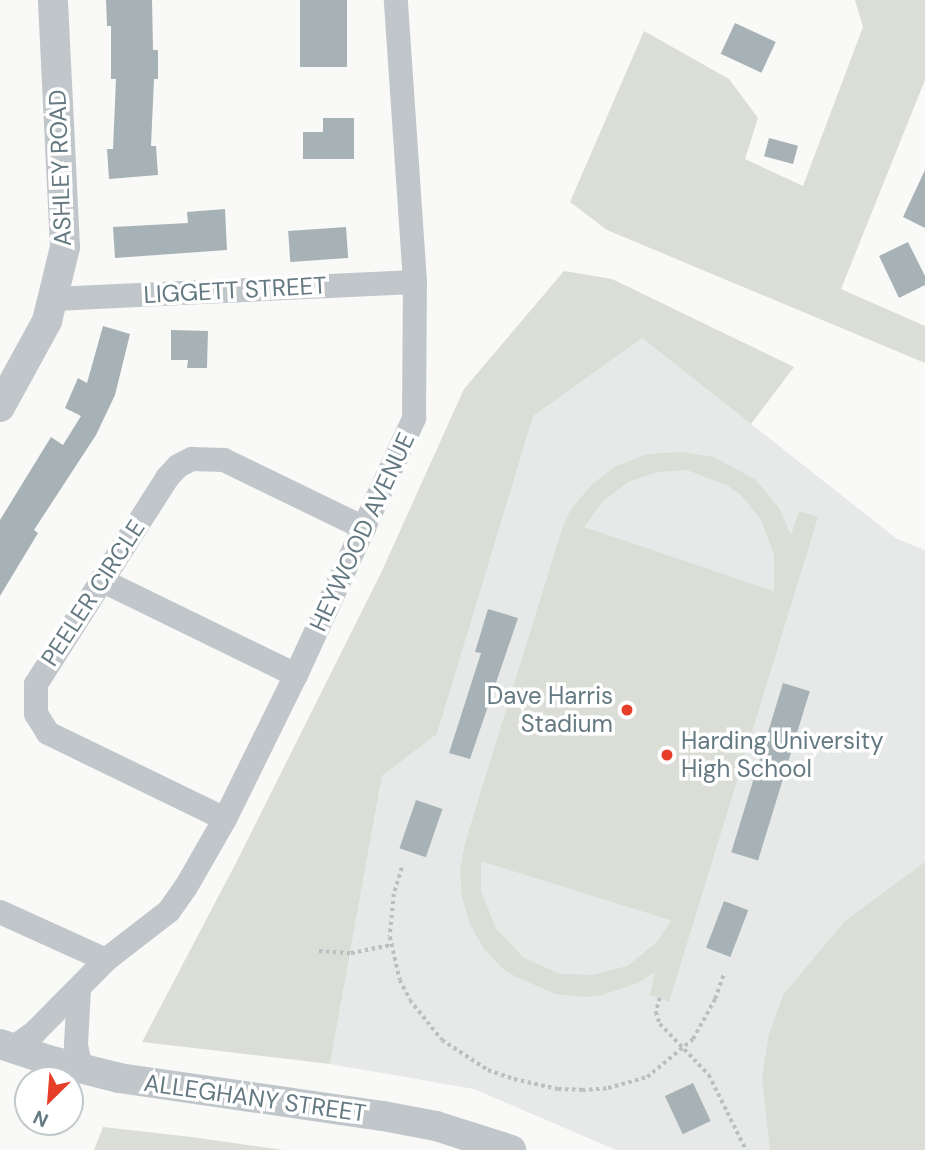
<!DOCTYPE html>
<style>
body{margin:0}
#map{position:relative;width:925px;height:1150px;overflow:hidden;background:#f9f9f7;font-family:"DM Sans",sans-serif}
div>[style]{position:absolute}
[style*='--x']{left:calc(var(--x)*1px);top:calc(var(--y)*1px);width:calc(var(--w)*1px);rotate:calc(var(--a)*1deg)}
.built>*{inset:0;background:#e7e9e8}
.green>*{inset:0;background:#daded6}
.building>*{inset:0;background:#a7b2b6;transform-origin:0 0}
.path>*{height:3.5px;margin-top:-1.75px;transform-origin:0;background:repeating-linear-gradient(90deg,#babfc1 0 3.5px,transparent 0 7px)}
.minor>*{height:24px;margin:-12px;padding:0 12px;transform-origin:12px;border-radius:12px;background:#c0c6c9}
.tertiary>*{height:30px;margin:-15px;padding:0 15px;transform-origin:15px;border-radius:15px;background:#c0c6c9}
.dots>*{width:19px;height:19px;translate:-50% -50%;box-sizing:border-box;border:4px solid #fff;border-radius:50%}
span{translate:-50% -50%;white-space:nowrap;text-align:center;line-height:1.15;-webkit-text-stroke:7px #fff;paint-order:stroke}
.street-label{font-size:24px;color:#647982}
.poi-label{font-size:24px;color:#647982}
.right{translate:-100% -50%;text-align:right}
.left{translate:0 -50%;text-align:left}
.north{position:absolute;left:14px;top:1066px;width:70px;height:70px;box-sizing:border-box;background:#fff;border:2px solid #c1c9cd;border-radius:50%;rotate:205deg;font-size:19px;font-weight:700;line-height:28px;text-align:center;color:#647982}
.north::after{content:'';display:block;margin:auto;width:24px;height:32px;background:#e63e29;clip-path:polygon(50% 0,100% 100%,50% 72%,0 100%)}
</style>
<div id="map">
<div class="built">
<i style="clip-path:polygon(642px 338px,897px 539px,925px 550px,925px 1150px,616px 1150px,474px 1089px,330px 1064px,382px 776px,437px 734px,532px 416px)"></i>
</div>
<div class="green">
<i style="clip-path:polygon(855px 0,925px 0,925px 80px,841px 289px,925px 326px,925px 363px,607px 230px,570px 202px,644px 31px,729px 79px,758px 118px,745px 159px,803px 186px,863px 27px)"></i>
<i style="clip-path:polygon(564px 271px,612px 279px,794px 367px,751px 424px,642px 338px,533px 416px,437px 734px,382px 776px,330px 1064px,142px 1042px,238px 859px,381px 573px,464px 389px)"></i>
<i style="clip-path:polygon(evenodd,682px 452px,714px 457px,756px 480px,779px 508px,791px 535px,799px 511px,818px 517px,669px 1002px,650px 995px,655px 972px,638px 983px,602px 995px,585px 997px,556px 994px,516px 977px,502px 968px,483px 948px,469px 922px,462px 897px,460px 870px,465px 843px,562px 529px,570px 511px,591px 485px,616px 466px,648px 454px,682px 452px,687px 470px,728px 486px,741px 495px,760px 518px,774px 554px,774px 591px,584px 527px,603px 501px,628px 482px,657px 472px,687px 470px,682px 452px,481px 861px,670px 920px,671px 921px,656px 943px,627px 966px,593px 975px,560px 974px,524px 958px,496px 929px,481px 891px,481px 861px)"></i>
<i style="clip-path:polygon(925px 862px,925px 1150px,770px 1150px,762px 1077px,769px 1034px,783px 995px,845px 921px)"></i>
<i style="clip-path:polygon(103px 1127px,192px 1137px,283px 1150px,94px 1150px)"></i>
</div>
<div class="building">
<i style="clip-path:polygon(106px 0,152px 0,153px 50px,158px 50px,158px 79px,154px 79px,151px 146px,156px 146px,158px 175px,109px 179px,107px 149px,113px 149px,116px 79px,111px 79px,111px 26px,107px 26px)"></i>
<i style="left:300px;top:0;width:47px;height:67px"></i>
<i style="left:735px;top:23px;width:45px;height:34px;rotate:25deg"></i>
<i style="clip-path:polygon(323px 118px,354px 118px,354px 159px,303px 159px,303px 132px,323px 132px)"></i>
<i style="left:769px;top:138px;width:30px;height:19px;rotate:15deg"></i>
<i style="clip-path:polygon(925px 170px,925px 228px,903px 217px)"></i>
<i style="clip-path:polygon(225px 209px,227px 250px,115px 258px,113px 227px,188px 223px,187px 212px)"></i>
<i style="left:346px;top:227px;width:31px;height:58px;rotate:86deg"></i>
<i style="clip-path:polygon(908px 242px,925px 276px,925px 285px,899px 298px,879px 256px)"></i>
<i style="clip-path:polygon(103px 326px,130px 334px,115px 395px,96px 435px,34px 530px,38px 533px,0 596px,0 520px,51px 437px,63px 445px,81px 416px,65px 408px,78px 378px,87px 383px)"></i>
<i style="clip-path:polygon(171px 330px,208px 331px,207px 368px,187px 368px,188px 360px,171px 360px)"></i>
<i style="clip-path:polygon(488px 609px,518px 618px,470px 759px,449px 753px,481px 653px,475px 652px)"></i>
<i style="left:783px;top:683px;width:28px;height:177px;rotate:17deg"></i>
<i style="left:416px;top:800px;width:28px;height:51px;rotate:19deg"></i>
<i style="left:724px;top:901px;width:26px;height:50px;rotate:21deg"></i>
<i style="left:693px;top:1083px;width:42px;height:31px;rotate:65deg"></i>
</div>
<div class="path">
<i style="--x:402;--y:868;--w:27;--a:107"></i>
<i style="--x:394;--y:894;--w:43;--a:95.3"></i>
<i style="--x:390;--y:937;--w:44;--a:76.9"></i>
<i style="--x:400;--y:980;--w:22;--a:63"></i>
<i style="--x:410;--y:1000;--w:51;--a:51.3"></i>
<i style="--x:442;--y:1040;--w:55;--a:33.1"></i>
<i style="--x:488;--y:1070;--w:28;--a:19"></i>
<i style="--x:514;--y:1079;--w:45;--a:12.8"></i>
<i style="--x:558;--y:1089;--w:24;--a:2"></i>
<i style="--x:582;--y:1090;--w:26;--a:-4"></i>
<i style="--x:608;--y:1088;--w:41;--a:-15.8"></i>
<i style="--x:647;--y:1077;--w:60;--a:-39.6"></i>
<i style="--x:693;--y:1039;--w:46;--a:-61.2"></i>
<i style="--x:715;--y:999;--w:28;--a:-71"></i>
<i style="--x:319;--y:951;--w:32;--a:4"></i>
<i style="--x:351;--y:953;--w:41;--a:-11.3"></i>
<i style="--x:660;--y:998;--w:15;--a:106"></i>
<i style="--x:656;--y:1012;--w:13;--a:72"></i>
<i style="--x:660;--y:1024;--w:71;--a:46.1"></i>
<i style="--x:709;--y:1075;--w:84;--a:63.7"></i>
</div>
<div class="minor">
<i style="--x:54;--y:299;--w:361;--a:-2.7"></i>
<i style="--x:101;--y:580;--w:217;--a:26"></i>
<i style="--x:225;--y:819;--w:197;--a:-154.1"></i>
<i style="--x:48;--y:733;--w:22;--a:-122"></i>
<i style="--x:36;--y:714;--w:30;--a:-90"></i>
<i style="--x:36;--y:684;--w:244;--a:-57.5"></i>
<i style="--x:167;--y:478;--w:16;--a:-47"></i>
<i style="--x:178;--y:466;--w:16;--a:-27"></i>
<i style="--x:192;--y:459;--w:32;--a:2"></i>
<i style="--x:224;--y:460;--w:156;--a:25.9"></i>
<i style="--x:0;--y:912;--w:116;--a:24.4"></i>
<i style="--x:79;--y:989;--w:56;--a:93.1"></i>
<i style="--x:76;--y:1045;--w:24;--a:78"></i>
<i style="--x:13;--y:1048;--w:27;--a:-36"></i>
<i style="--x:35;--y:1032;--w:103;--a:-45.4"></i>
<i style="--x:107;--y:959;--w:78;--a:-37.7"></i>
<i style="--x:169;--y:911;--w:29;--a:-55"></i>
<i style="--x:186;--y:887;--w:78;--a:-60.2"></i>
<i style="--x:225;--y:819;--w:161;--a:-63.8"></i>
<i style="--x:296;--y:675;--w:283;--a:-65.3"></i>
<i style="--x:414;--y:418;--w:136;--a:-89.6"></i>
<i style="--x:415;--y:282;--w:283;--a:-93.9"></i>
</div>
<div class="tertiary">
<i style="--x:0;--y:407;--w:98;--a:-61.3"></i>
<i style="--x:47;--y:321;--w:76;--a:-76.3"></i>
<i style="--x:65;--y:247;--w:247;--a:-92.8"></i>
<i style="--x:0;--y:1044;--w:51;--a:18.4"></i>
<i style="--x:48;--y:1060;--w:73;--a:14.2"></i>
<i style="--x:119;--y:1078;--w:267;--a:8.2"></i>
<i style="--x:383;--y:1116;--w:54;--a:10.7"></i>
<i style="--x:436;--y:1126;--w:79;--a:17.7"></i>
</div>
<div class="dots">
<i style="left:627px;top:710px;background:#e63e29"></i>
<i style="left:667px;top:755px;background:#e63e29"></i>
</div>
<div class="street-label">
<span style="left:60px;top:168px;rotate:-92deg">ASHLEY ROAD</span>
<span style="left:235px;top:290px;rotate:-3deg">LIGGETT STREET</span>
<span style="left:362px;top:532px;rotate:-65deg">HEYWOOD AVENUE</span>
<span style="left:93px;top:593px;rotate:-57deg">PEELER CIRCLE</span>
<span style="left:255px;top:1098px;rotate:8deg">ALLEGHANY STREET</span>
</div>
<div class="poi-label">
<span class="right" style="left:613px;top:710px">Dave Harris<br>Stadium</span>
<span class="left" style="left:681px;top:755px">Harding University<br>High School</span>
</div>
<div class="north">N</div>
</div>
